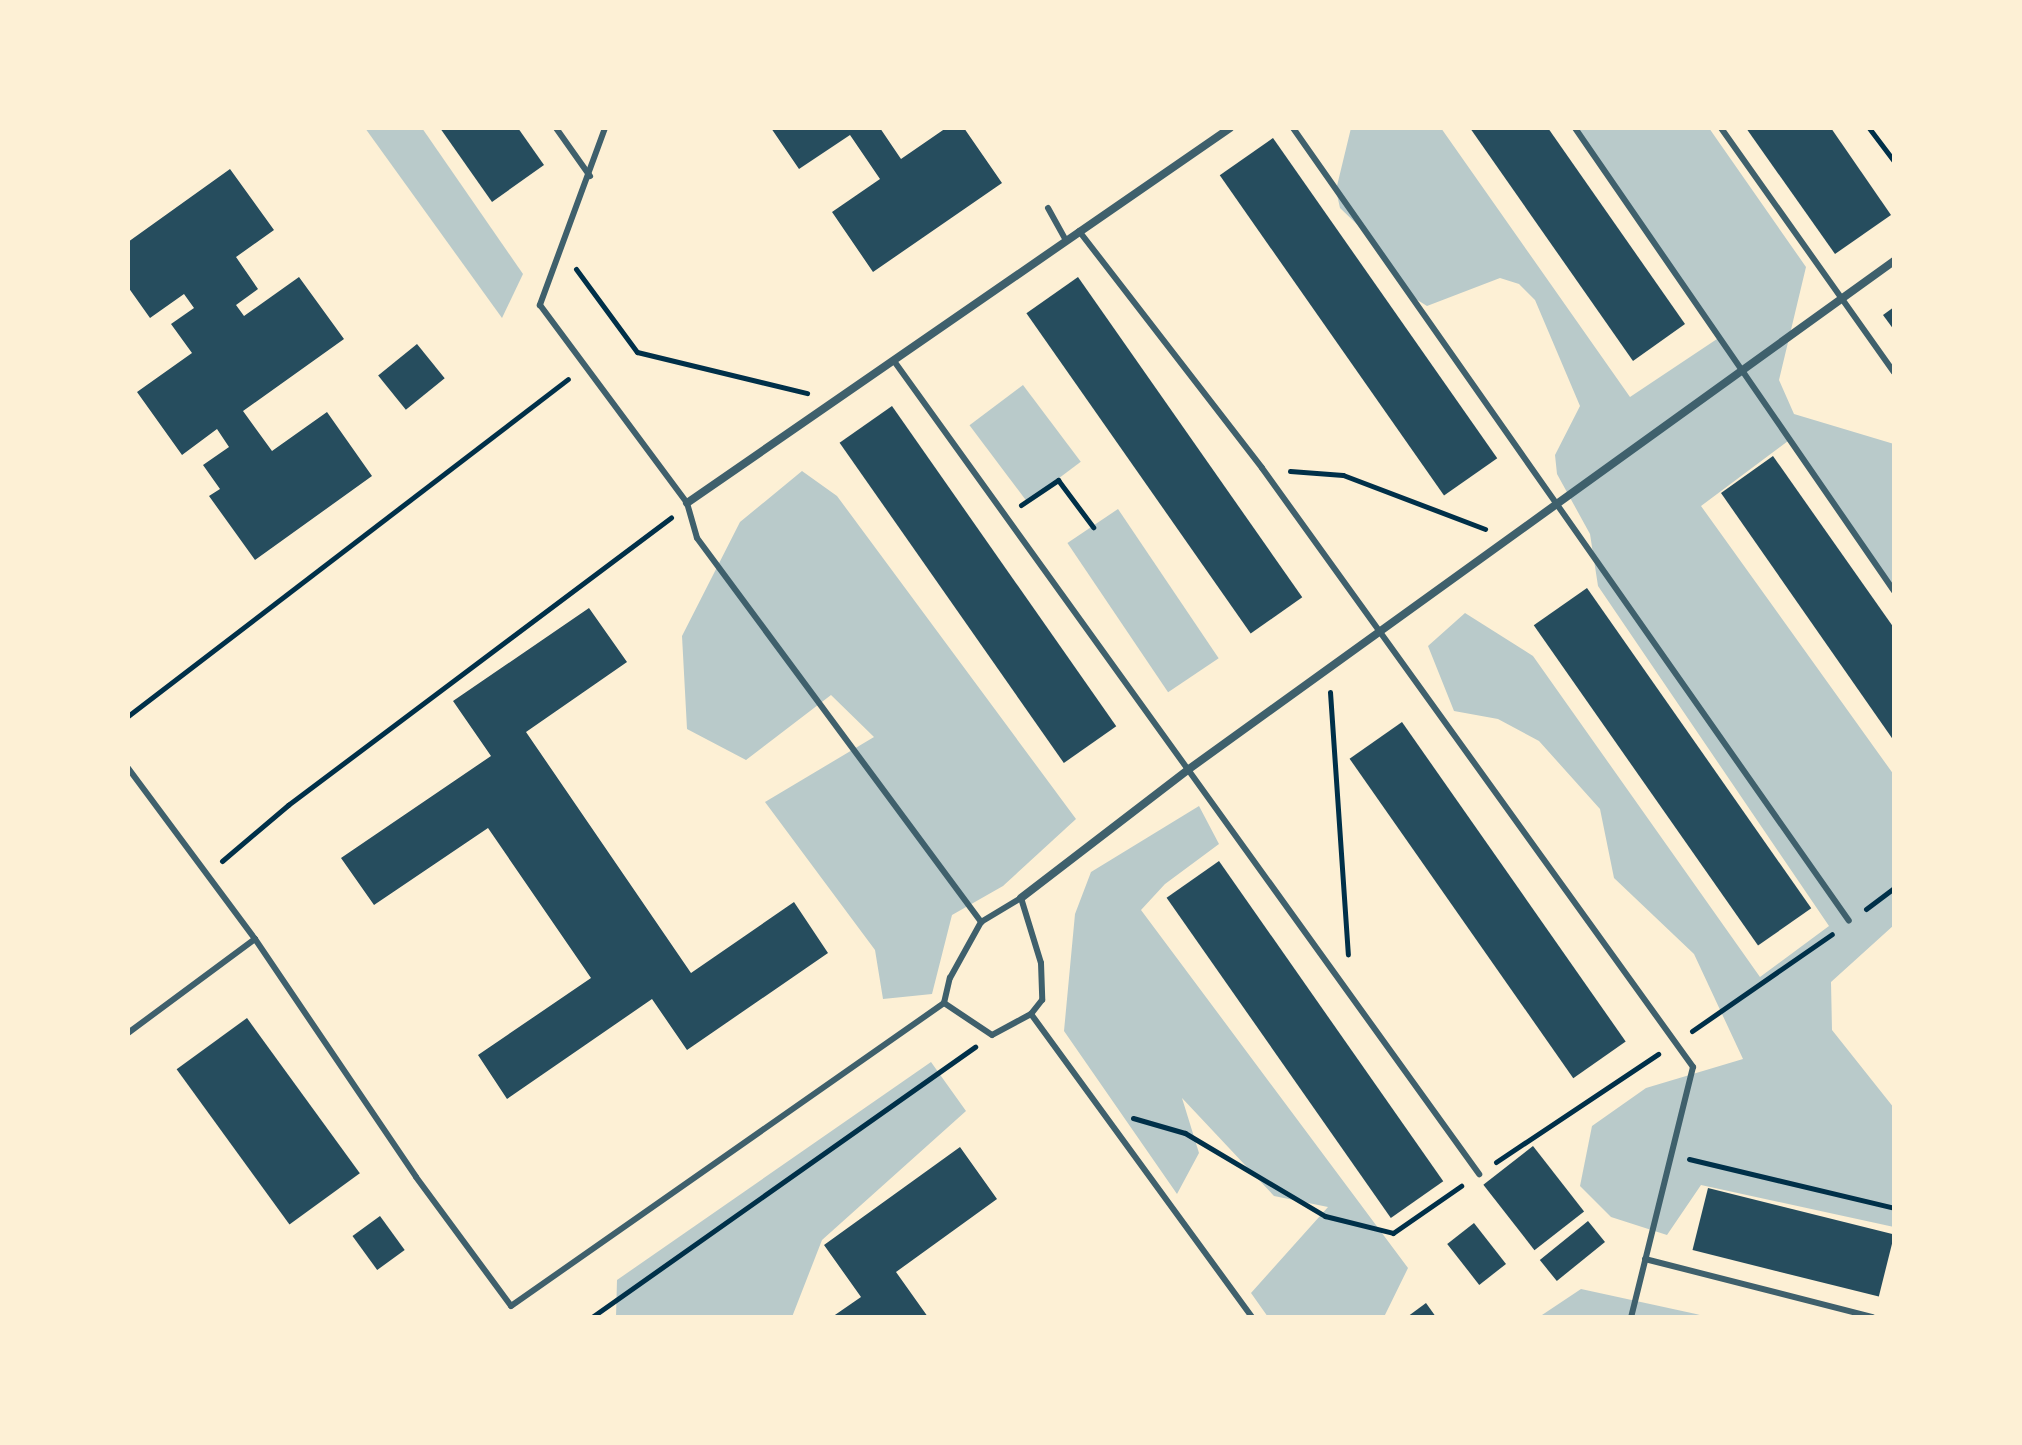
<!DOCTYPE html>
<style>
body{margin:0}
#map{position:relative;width:2022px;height:1445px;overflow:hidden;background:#fdf0d5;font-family:Arial,sans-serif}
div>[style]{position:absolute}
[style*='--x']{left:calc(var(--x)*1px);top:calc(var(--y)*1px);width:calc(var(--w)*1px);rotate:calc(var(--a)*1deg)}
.green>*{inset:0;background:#b9caca;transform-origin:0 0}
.building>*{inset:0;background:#264d5e;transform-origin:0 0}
.path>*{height:5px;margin:-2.5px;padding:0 2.5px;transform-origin:2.5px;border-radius:2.5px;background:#003049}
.service>*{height:6px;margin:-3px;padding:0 3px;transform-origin:3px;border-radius:3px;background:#3f606c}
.minor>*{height:8px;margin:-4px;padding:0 4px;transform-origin:4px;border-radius:4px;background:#3f606c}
span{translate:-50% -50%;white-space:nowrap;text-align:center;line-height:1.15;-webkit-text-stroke:6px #fdf0d5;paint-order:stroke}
.frame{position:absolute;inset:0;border:130px solid #fdf0d5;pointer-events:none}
</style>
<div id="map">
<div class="green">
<i style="clip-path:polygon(365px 128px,422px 128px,523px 274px,502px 318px)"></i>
<i style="clip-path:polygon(1351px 128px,1441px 128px,1630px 397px,1720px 337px,1576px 128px,1709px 128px,1806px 267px,1779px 380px,1794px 414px,1894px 444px,1894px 593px,1788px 441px,1701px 506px,1894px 775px,1894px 925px,1831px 982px,1832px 1030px,1894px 1108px,1894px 1227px,1701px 1185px,1667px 1235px,1611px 1217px,1580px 1186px,1592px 1126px,1646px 1088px,1743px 1059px,1694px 954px,1614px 878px,1600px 809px,1539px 741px,1498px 719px,1454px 711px,1428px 646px,1465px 613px,1533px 656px,1760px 977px,1829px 926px,1598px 586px,1590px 534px,1557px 474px,1555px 455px,1580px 406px,1535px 300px,1519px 284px,1500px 278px,1427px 306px,1411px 296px,1367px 234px,1340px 208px,1336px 190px)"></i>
<i style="left:1023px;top:385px;width:96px;height:67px;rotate:53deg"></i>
<i style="clip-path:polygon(802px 471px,837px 496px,1076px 819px,1003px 886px,952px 915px,932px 994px,883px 999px,875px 950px,765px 802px,874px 737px,831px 695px,746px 760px,687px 729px,682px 636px,740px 522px)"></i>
<i style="left:1118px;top:509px;width:180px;height:61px;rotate:56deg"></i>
<i style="clip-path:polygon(1199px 806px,1219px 844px,1165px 884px,1141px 910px,1408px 1268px,1384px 1317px,1268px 1317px,1251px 1293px,1328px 1207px,1274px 1196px,1182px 1098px,1199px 1153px,1177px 1194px,1064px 1031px,1075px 914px,1091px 872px)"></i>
<i style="clip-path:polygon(931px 1062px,966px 1111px,822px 1240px,792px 1317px,616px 1317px,617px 1280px)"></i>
<i style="clip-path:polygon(1581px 1289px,1696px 1314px,1707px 1317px,1539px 1317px)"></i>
</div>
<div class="building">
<i style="clip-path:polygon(440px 128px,518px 128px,544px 165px,492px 202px)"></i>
<i style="clip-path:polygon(771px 128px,880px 128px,901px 159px,946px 128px,964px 128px,1002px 183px,873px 272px,832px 212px,880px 179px,850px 135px,799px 169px)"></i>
<i style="clip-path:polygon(1470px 128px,1548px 128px,1685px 324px,1633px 361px)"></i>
<i style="clip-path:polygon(1746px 128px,1831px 128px,1891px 215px,1835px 254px)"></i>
<i style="left:1273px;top:138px;width:391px;height:65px;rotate:55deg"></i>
<i style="clip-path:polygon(230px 169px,274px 230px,236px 257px,258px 289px,236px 305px,244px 316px,299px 277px,344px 339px,243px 411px,272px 451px,327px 412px,372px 476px,255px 560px,209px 496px,220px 489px,203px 465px,229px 447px,217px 429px,182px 455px,137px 392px,192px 353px,171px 324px,194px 308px,184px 294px,150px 318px,128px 287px,128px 242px)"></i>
<i style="left:1078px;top:277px;width:391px;height:63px;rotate:55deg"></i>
<i style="clip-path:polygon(1894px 307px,1894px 330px,1883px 315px)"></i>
<i style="left:417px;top:344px;width:44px;height:50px;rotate:51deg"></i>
<i style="left:892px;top:406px;width:391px;height:64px;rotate:55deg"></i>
<i style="clip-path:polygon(1773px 456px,1894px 628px,1894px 741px,1721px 493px)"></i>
<i style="left:1587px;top:588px;width:391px;height:65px;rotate:55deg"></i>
<i style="clip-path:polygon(589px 608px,627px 662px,526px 732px,691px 973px,794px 902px,828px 953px,687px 1050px,652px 999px,507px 1099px,478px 1055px,591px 978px,488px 828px,374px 905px,341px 858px,491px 756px,453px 701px)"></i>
<i style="left:1402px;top:722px;width:390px;height:64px;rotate:55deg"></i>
<i style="left:1219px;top:861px;width:391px;height:64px;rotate:55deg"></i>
<i style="left:247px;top:1018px;width:192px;height:87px;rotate:54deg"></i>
<i style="left:1533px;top:1146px;width:83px;height:63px;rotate:52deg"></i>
<i style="clip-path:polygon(960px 1147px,997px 1199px,896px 1272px,928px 1317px,832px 1317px,861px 1297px,824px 1245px)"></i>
<i style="left:1708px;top:1188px;width:192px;height:64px;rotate:14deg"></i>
<i style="left:380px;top:1216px;width:42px;height:34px;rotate:54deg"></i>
<i style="left:1588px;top:1221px;width:27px;height:62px;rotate:51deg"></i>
<i style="left:1474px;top:1223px;width:52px;height:34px;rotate:52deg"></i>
<i style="clip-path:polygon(1426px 1303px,1436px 1317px,1407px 1317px)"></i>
</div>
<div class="path">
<i style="--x:1869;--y:128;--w:41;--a:52.9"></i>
<i style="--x:576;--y:269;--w:103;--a:53.7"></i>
<i style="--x:637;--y:352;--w:175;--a:13.6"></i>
<i style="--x:1290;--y:471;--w:53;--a:4.3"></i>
<i style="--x:1343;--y:475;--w:152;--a:20.8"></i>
<i style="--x:1021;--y:505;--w:45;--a:-34"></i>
<i style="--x:1058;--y:480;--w:59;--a:53.3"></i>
<i style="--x:1330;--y:692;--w:263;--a:86.1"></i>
<i style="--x:128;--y:716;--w:554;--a:-37.45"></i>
<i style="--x:222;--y:861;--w:87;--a:-40.3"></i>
<i style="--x:288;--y:805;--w:479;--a:-36.9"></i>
<i style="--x:1866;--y:909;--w:35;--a:-37"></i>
<i style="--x:1692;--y:1031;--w:170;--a:-34.7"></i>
<i style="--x:1133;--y:1118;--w:54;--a:16.1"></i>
<i style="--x:1185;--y:1133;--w:163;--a:30.7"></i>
<i style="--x:1325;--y:1216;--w:70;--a:14"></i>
<i style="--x:1393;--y:1233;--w:83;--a:-34.7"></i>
<i style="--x:1689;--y:1159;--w:211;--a:13.4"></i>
<i style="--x:1496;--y:1162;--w:195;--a:-33.7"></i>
<i style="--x:592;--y:1317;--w:469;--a:-35.2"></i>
</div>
<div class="service">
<i style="--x:556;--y:128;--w:59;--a:54.7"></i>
<i style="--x:605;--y:128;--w:189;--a:110.2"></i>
<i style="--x:540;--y:305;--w:247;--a:53.4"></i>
<i style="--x:687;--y:503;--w:36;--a:74"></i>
<i style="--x:697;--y:538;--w:478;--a:53.5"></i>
<i style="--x:1293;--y:128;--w:968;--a:54.96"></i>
<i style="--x:1575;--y:128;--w:562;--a:55.43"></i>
<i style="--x:1721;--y:128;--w:299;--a:54.7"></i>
<i style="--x:1048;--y:208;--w:37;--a:61"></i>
<i style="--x:1079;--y:231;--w:299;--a:52.3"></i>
<i style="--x:1262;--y:468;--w:738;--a:54.26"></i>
<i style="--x:1693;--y:1067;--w:258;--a:103.9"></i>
<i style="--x:894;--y:361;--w:1002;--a:54.26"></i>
<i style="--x:128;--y:768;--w:213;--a:53.4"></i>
<i style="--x:255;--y:939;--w:287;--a:55.9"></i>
<i style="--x:416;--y:1177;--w:160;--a:53.6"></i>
<i style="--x:511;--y:1306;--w:528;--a:-34.98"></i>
<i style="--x:944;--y:1003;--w:26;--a:-77"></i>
<i style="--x:950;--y:978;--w:64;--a:-61"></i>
<i style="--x:981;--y:922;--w:47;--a:-31"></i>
<i style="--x:1021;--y:898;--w:68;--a:72.9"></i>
<i style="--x:1041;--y:963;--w:37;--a:88"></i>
<i style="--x:1042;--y:1000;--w:18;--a:128"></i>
<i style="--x:1031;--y:1014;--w:44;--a:151.7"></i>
<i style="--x:992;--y:1035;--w:58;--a:-146.3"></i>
<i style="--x:1031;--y:1014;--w:375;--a:53.9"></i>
<i style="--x:128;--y:1033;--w:158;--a:-36.5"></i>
<i style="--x:1645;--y:1259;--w:235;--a:14.3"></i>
</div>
<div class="minor">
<i style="--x:687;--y:503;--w:660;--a:-34.63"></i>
<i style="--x:1021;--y:898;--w:212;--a:-37.5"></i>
<i style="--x:1189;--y:769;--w:869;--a:-35.78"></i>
</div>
<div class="frame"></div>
</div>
